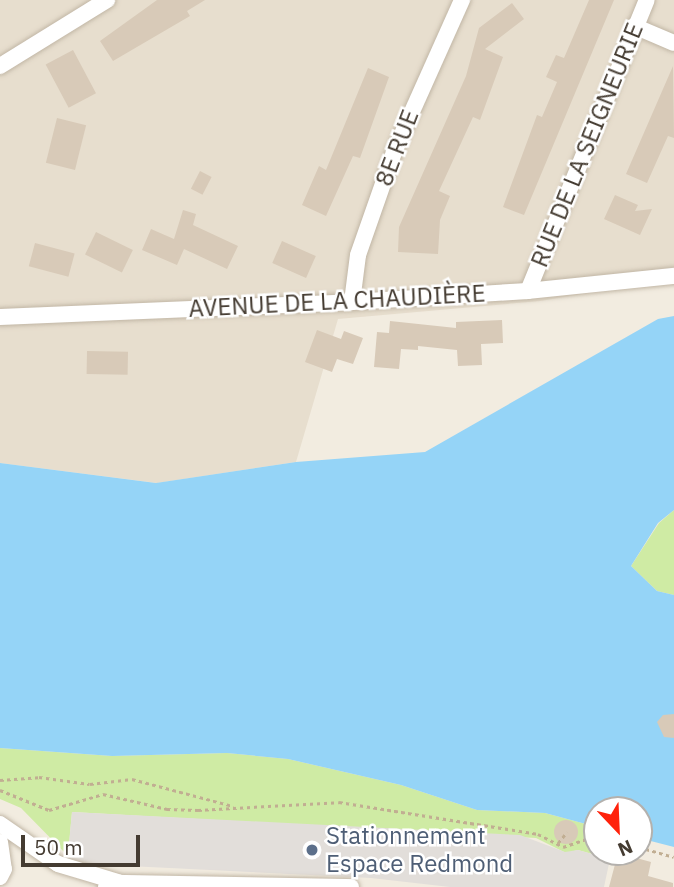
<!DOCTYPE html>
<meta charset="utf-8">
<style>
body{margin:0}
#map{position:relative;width:674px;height:887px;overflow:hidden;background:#f2ece0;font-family:"IBM Plex Sans",sans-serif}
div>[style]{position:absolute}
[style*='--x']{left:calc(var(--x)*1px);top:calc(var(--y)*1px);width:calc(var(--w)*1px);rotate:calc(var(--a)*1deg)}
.residential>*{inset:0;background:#e7dece}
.green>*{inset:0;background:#cfeba4}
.parking>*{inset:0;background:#e2deda}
.water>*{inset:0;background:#95d4f7}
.building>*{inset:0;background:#d8cab8;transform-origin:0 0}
.round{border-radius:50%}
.path>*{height:2.5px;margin-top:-1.25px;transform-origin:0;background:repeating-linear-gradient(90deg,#c1ae92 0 3.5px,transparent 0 7px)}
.roads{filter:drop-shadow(0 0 2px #c1b6a5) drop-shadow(0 0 2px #c1b6a5)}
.minor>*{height:16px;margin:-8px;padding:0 8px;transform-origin:8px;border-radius:8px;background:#fff}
.dots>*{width:19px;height:19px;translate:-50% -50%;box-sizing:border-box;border:4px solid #fff;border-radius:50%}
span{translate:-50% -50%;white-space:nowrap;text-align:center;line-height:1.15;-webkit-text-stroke:5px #fff;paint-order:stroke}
.street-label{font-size:24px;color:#443b31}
.service-label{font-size:24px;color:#4e5e75}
.left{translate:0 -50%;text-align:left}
.north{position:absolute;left:583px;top:796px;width:70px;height:70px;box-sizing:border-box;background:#fff;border:2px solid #b4b1ad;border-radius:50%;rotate:157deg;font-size:19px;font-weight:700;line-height:28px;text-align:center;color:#443b31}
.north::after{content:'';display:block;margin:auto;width:24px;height:32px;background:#ff220b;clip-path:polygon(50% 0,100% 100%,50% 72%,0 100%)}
.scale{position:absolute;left:21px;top:835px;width:119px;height:32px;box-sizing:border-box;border:4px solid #443b31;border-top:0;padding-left:9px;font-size:21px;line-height:24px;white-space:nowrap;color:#443b31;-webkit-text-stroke:5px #fff;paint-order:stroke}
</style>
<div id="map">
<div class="residential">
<i style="clip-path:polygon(0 0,674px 0,674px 279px,540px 301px,338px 319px,296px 462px,157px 483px,0 463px)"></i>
</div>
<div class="green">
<i style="clip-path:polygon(674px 510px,674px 595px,657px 591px,631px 566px,659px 523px)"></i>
<i style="clip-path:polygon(0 748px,112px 756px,227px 753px,288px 759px,401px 785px,477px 810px,545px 813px,597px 827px,597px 852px,613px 852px,610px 859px,578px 850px,566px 853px,536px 838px,72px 812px,68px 856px,21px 808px,0 799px)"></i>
</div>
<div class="parking">
<i style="clip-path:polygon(72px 812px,520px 835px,565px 852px,578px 850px,610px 859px,604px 887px,450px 887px,371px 878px,67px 863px)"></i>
</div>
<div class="water">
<i style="clip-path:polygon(674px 316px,674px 510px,658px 523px,631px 566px,657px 591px,674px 595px,674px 847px,639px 838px,639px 810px,597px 810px,597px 827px,545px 813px,477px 810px,401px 785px,288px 759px,227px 753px,112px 756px,0 748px,0 463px,156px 483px,296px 462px,425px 452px,658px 319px)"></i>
</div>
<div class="building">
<i style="clip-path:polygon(157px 0,205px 0,187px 11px,190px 16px,113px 61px,100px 41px)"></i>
<i style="clip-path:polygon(589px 0,614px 0,524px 215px,503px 207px,537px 115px,542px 117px,557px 82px,546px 77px,556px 55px,564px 58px)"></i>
<i style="clip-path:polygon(512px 3px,524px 19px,485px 49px,503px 57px,480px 120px,473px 117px,439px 191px,450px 196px,440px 220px,438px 254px,398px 252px,399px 227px,466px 76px,479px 28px)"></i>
<i style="left:73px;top:50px;width:49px;height:31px;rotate:62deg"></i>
<i style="clip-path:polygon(673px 66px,674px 138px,668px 136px,647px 183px,626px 174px)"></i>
<i style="clip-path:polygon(368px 68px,389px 77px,360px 158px,353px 156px,326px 216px,302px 205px,319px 166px,326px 170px)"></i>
<i style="left:57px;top:118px;width:30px;height:46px;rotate:14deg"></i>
<i style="left:200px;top:171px;width:13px;height:20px;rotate:27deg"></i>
<i style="clip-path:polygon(615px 195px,638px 205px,635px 211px,652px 209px,640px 235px,604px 219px)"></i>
<i style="clip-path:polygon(183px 210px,196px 214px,193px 225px,238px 246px,227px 269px,184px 249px,177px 265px,142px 250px,151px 229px,174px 239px)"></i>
<i style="left:96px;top:232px;width:41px;height:25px;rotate:26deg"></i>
<i style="left:282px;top:241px;width:37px;height:24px;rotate:24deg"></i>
<i style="left:35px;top:243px;width:41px;height:24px;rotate:15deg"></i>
<i style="clip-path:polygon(502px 320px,503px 343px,481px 344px,482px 365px,458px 366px,457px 350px,418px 346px,418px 350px,401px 349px,399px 369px,374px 367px,377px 332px,389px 333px,390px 321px,456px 328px,456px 322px)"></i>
<i style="clip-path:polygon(317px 330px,341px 339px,344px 331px,363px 338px,353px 364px,337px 359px,332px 372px,305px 362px)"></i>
<i style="left:87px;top:351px;width:41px;height:23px;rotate:1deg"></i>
<i style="clip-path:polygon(674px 714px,674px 738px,664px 737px,657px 722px,663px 715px)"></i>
<i class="round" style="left:554px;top:820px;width:24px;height:24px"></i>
<i style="clip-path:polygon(618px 853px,651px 862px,648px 876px,673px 883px,673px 887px,609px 887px)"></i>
</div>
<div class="path">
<i style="--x:0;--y:780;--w:39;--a:-4"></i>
<i style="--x:39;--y:777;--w:51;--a:7.8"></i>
<i style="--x:90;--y:784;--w:42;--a:-6.8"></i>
<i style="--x:132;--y:779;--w:105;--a:15"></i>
<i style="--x:0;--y:790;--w:53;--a:22.2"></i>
<i style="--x:49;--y:810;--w:56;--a:-16.5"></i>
<i style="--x:103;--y:794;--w:66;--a:13.2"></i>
<i style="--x:167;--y:809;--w:31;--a:2"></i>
<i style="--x:198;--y:810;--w:141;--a:-3.2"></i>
<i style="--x:339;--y:802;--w:202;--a:9.1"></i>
<i style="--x:538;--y:834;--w:28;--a:27"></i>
<i style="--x:563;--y:847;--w:36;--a:-19"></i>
<i style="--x:558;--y:843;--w:14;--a:-51"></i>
<i style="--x:639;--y:847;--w:36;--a:16"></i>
</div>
<div class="roads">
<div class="minor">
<i style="--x:634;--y:26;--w:43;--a:23"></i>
<i style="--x:0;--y:66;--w:126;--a:-31.7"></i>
<i style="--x:528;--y:291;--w:314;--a:-67.8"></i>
<i style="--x:352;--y:302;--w:47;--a:-82.7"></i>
<i style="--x:358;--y:255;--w:109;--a:-70.7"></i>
<i style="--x:394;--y:152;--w:167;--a:-65.9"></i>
<i style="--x:0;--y:317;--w:352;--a:-2.4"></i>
<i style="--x:352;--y:302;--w:176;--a:-3.6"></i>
<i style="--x:528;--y:291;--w:147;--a:-5.9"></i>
<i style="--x:0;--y:824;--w:70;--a:34.6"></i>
<i style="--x:58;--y:864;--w:63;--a:16.7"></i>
<i style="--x:0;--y:842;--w:27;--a:82"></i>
<i style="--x:4;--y:869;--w:9;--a:117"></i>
<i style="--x:106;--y:887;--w:15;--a:-16"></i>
<i style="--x:120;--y:883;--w:231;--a:1"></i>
</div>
</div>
<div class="dots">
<i style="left:312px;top:850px;background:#5c6f8a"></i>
</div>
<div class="street-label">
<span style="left:587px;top:145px;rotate:-68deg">RUE DE LA SEIGNEURIE</span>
<span style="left:397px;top:148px;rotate:-69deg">8E RUE</span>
<span style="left:337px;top:301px;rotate:-3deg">AVENUE DE LA CHAUDIÈRE</span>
</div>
<div class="service-label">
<span class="left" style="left:326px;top:850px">Stationnement<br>Espace Redmond</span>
</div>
<div class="north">N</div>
<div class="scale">50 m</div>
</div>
